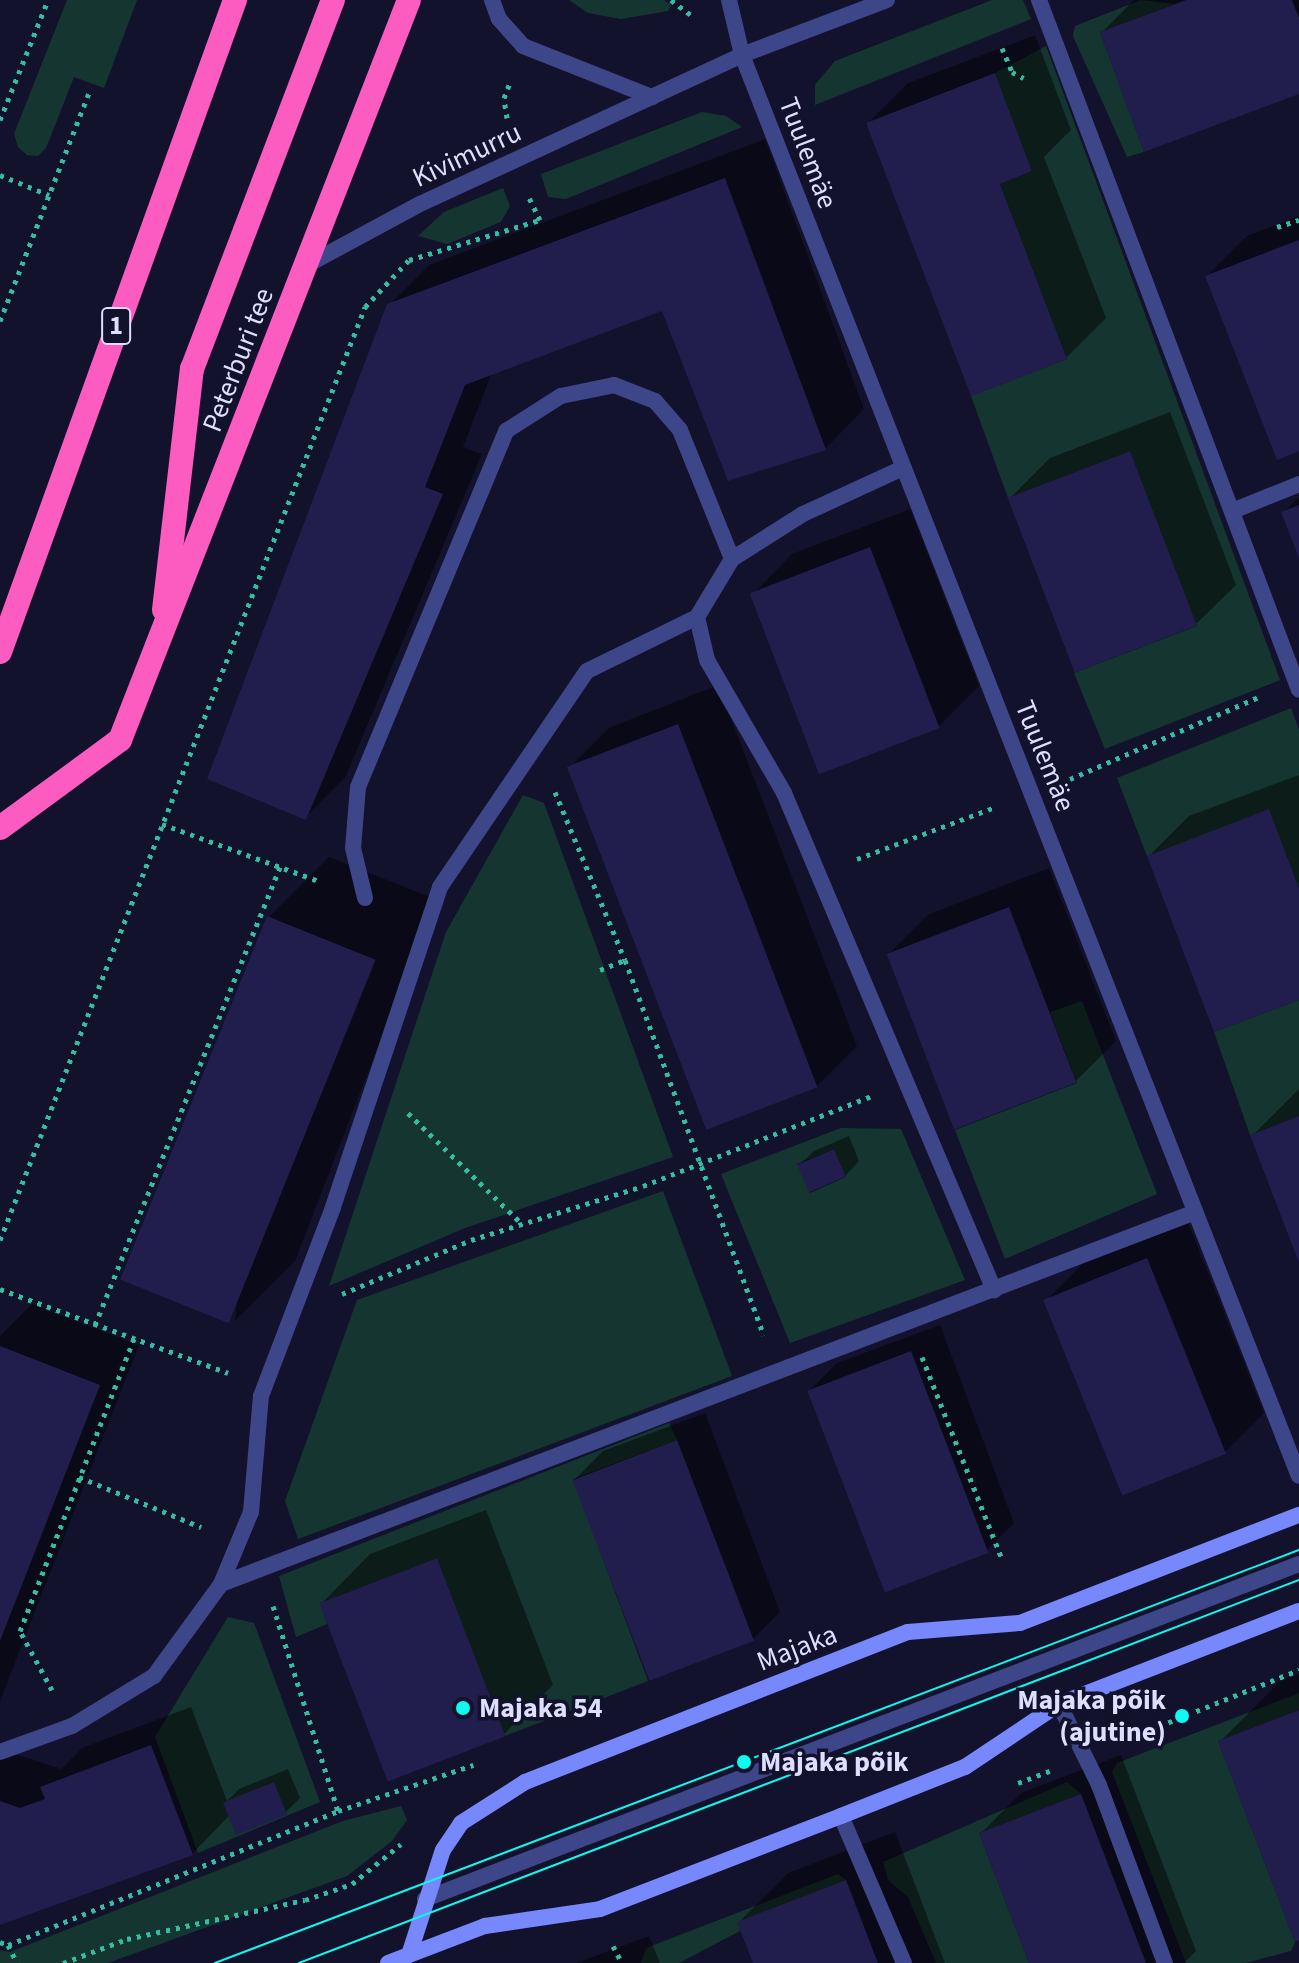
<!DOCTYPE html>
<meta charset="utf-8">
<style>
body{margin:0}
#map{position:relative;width:1299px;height:1963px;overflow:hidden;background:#13122c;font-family:"Source Sans 3",sans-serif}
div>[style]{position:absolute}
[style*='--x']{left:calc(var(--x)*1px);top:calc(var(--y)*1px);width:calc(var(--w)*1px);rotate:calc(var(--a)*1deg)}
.green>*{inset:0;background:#153630}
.shadow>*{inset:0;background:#0007}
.building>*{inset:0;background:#211e4d;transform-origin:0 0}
.path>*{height:5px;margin-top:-2.5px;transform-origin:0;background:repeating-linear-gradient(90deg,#34bda1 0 4px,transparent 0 10px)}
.lane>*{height:16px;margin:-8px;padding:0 8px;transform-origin:8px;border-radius:8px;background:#3e468a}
.street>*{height:16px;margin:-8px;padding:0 8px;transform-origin:8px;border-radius:8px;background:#3e468a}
.secondary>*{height:16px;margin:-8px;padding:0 8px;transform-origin:8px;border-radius:8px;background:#7787fc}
.highway>*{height:24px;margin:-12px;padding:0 12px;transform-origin:12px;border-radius:12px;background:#fc5cbf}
.tram>*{height:2px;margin:-1px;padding:0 1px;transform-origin:1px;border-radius:1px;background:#0efaf0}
.dots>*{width:22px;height:22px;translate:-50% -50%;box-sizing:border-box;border:4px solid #13122c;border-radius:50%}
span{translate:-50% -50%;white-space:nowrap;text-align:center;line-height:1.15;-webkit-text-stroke:7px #13122c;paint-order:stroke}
.shield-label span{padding:2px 6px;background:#13122c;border:2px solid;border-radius:6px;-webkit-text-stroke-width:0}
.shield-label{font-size:26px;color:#dedffe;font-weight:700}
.street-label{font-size:28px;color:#dedffe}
.poi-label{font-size:28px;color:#dedffe;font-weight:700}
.right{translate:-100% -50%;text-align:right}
.left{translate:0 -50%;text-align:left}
</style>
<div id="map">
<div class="green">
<i style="clip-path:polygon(67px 0,137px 0,104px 88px,74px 77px,46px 148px,38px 156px,27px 155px,18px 147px,14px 134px)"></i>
<i style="clip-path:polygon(569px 0,664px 0,671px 5px,668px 11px,621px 19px,588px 13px)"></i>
<i style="clip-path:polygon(992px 0,1023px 0,1031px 19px,815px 105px,815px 85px,835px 61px)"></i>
<i style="clip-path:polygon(1141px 0,1175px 4px,1100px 32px,1144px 152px,1127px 157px,1073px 36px,1075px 26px)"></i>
<i style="clip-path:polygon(1046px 46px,1280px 680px,1105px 749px,1074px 673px,1197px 626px,1130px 451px,1008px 498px,971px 396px,1067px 359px,1000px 184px,1032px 171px,995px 73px)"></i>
<i style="clip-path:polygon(702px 112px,726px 116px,742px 127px,566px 199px,548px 197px,541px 174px)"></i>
<i style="clip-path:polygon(503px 188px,510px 206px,501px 222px,447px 244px,418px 236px,444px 212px)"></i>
<i style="clip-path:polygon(1291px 708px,1299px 730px,1299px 888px,1269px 810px,1147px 856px,1117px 778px)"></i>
<i style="clip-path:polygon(523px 795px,544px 803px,673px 1157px,465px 1228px,329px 1286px,446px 932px)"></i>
<i style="clip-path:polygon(1299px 1000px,1299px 1116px,1250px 1135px,1214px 1032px)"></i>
<i style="clip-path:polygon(1082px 1001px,1157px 1194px,1005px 1259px,955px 1130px,1077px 1083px,1050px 1012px)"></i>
<i style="clip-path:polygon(evenodd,841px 1128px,901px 1129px,965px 1280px,790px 1343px,721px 1174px,841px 1128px,834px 1149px,846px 1177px,810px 1193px,797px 1164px,834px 1149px)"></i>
<i style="clip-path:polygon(663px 1191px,732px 1376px,298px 1539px,285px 1501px,357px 1300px)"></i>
<i style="clip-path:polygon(669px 1423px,677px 1440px,573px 1479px,648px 1681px,505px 1736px,437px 1558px,320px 1603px,327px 1624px,296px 1637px,279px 1576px)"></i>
<i style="clip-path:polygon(228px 1617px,254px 1623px,320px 1802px,198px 1853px,155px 1737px)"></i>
<i style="clip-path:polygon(1299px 1693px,1299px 1710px,1218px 1741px,1295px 1942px,1291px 1951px,1245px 1963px,1186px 1963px,1112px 1772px,1117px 1763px)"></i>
<i style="clip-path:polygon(1067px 1782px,1081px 1794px,979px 1833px,1029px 1963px,936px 1963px,908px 1897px,888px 1880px,883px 1862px)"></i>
<i style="clip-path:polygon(401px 1806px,407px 1820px,392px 1841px,347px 1876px,108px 1963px,0 1963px,0 1950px,10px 1952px,343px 1821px)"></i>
<i style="clip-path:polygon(838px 1874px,846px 1880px,738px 1922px,740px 1931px,679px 1963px,641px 1963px,646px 1948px)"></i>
</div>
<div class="shadow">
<i style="clip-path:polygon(1134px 0,1299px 0,1299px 92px,1102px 32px)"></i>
<i style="clip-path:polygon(1035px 35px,1071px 130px,1044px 157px,1106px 318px,1066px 358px,868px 123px,908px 83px)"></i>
<i style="clip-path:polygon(765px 139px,864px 409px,825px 449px,663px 308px,492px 373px,463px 447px,482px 454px,345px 778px,305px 818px,388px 306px,429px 265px)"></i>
<i style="clip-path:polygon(1299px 216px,1299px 449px,1207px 276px,1247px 236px)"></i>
<i style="clip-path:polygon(1170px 412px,1236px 585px,1196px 624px,1010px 498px,1050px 458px)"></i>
<i style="clip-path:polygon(1299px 497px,1299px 553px,1283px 513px)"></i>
<i style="clip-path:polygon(910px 509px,979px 686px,939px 726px,753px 594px,792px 554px)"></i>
<i style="clip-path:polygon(718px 685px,857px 1046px,817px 1086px,569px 768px,609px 728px)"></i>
<i style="clip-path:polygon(1299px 775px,1299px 998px,1149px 856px,1189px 816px)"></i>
<i style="clip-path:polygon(329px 857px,435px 899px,295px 1261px,235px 1321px,269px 917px)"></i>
<i style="clip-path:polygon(1049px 868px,1116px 1041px,1076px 1081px,889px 954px,929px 914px)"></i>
<i style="clip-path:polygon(1299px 1089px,1299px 1258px,1253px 1135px)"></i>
<i style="clip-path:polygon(849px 1136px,859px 1161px,845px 1176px,799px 1165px,814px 1151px)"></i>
<i style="clip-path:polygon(1187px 1220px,1264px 1413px,1224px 1453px,1046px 1301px,1085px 1261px)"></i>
<i style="clip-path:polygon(32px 1304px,139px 1345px,0 1701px,0 1336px)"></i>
<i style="clip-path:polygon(940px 1325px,1014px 1523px,986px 1551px,809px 1391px,837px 1363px)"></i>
<i style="clip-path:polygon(705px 1413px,780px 1612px,752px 1640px,575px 1479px,603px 1451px)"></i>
<i style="clip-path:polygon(486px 1510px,553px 1685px,504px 1734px,389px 1778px,322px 1603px,370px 1554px)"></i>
<i style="clip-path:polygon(1299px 1674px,1299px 1938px,1220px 1742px,1280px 1681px)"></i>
<i style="clip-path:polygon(191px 1707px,227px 1801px,239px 1789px,288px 1769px,300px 1798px,286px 1812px,230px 1815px,192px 1854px,0 1923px,0 1749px,61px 1769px,82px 1748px)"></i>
<i style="clip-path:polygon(1121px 1755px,1196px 1951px,1184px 1963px,1031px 1963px,981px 1833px,1021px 1793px)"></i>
<i style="clip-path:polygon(895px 1832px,945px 1963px,755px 1963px,739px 1922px,788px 1873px)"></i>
<i style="clip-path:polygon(649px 1936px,660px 1963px,576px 1963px)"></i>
</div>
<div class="building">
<i style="clip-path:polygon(1186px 0,1292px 0,1299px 18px,1299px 94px,1144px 152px,1100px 32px)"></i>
<i style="clip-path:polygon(995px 73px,1032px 171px,1000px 184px,1067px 359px,971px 396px,866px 123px)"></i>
<i style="clip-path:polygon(725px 178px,826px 450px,728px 481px,662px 311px,465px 385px,425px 487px,443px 494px,306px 820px,207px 779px,387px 304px)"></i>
<i style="clip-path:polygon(1299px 240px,1299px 451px,1277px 460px,1205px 276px)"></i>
<i style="left:1130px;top:451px;width:187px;height:131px;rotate:69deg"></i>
<i style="clip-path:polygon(1299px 505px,1299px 558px,1281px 512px)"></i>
<i style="left:870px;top:547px;width:194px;height:129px;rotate:69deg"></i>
<i style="left:678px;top:724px;width:389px;height:119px;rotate:69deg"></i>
<i style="clip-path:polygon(1269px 809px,1299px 888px,1299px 1000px,1214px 1032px,1147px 856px)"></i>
<i style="left:1009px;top:907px;width:188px;height:131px;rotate:69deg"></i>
<i style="left:267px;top:916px;width:117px;height:392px;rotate:22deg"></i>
<i style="clip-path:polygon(1299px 1116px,1299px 1263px,1250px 1135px)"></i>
<i style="left:834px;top:1149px;width:30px;height:40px;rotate:67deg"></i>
<i style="left:1147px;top:1258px;width:211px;height:112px;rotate:68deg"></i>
<i style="clip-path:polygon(0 1346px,100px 1385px,0 1641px)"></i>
<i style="left:911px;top:1351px;width:216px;height:111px;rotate:69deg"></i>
<i style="left:677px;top:1440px;width:215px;height:112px;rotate:69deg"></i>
<i style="left:437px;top:1558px;width:191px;height:126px;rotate:69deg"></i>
<i style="clip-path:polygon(1299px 1710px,1299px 1940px,1295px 1942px,1218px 1741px)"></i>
<i style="clip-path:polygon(151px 1745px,193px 1855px,0 1925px,0 1801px,20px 1808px,45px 1799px,40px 1787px)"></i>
<i style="left:274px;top:1782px;width:35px;height:55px;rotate:68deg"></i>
<i style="clip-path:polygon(1081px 1794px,1146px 1963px,1029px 1963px,979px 1833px)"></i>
<i style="clip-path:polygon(846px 1880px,878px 1963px,753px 1963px,737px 1922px)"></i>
</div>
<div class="path">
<i style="--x:671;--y:0;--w:25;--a:37"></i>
<i style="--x:1002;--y:48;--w:26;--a:67"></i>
<i style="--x:1012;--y:72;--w:13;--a:27"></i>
<i style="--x:507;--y:118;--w:20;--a:-99"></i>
<i style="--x:504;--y:98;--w:17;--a:-69"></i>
<i style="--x:0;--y:120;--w:129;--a:-68.2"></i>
<i style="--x:0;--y:175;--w:53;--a:22.2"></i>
<i style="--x:1277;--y:227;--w:23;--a:-18"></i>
<i style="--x:0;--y:321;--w:250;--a:-68.7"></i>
<i style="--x:1070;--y:779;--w:206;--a:-23.5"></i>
<i style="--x:555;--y:792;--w:182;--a:67.4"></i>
<i style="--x:625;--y:960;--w:400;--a:69.7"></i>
<i style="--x:162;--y:824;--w:167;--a:20"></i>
<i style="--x:857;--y:859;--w:145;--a:-20.6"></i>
<i style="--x:600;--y:970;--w:27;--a:-22"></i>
<i style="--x:408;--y:1113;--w:159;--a:44.2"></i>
<i style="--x:0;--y:1240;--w:1002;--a:-68.63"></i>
<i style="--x:365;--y:307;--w:64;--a:-46.9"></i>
<i style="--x:409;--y:260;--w:137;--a:-17"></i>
<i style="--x:540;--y:220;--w:25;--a:-116"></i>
<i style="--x:0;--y:1289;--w:243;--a:20.2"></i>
<i style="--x:342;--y:1294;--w:140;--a:-22.7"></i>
<i style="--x:471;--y:1240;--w:180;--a:-17.4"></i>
<i style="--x:643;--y:1186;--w:246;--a:-21.5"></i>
<i style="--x:95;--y:1325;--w:494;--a:-68"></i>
<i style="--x:922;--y:1357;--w:215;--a:68.4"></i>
<i style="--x:79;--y:1477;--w:132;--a:22.3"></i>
<i style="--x:273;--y:1606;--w:215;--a:72.4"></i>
<i style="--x:52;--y:1690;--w:67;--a:-118.5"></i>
<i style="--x:20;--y:1631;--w:317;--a:-68.7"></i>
<i style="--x:1122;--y:1741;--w:191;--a:-21.9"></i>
<i style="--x:1018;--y:1783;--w:34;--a:-21"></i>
<i style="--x:0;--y:1942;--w:9;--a:21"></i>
<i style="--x:8;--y:1945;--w:356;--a:-22.1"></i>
<i style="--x:338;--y:1811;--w:143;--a:-18.8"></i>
<i style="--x:8;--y:1945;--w:20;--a:63"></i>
<i style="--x:613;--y:1946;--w:19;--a:62"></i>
<i style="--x:63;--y:1963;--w:68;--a:-20.6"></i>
<i style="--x:127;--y:1939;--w:182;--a:-12.4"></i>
<i style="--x:305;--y:1900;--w:50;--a:-18.8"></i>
<i style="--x:352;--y:1884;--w:63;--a:-39.2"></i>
</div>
<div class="lane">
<i style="--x:729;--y:0;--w:57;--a:76.7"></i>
<i style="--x:425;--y:1899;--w:936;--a:-20.97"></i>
</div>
<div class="street">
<i style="--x:492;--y:0;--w:20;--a:70"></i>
<i style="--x:499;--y:19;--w:36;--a:48"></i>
<i style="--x:523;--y:46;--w:139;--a:21.6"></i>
<i style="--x:1039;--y:0;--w:737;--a:69.35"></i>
<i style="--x:742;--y:55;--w:1526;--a:68.6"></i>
<i style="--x:307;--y:265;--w:128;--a:-28.4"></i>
<i style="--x:420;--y:204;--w:355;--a:-24.8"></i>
<i style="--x:742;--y:55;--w:155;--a:-20.8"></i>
<i style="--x:1235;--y:510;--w:69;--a:-22.1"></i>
<i style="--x:697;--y:617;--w:44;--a:76.9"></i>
<i style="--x:707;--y:660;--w:154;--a:59.9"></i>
<i style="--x:784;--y:793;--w:540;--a:67.09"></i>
<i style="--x:365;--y:898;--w:51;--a:-103.5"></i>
<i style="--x:353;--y:848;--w:61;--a:-85.3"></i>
<i style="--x:358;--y:787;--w:386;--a:-67.4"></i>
<i style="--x:506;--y:431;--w:65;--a:-32.5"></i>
<i style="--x:561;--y:396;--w:54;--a:-11.7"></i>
<i style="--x:614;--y:385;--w:44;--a:21.3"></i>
<i style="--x:655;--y:401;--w:38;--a:49"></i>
<i style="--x:680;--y:430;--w:139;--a:68"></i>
<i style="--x:221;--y:1584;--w:78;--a:-67.4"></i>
<i style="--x:251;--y:1512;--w:116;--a:-85.1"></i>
<i style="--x:261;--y:1396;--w:202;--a:-69.1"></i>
<i style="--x:333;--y:1207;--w:337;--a:-71.5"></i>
<i style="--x:440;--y:887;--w:261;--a:-55.8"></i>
<i style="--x:587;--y:671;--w:123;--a:-26.1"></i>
<i style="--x:697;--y:617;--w:68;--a:-58.9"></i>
<i style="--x:732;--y:559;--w:84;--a:-32.4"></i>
<i style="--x:803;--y:514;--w:110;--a:-24.7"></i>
<i style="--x:1059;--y:1704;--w:90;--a:63.7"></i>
<i style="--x:1099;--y:1785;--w:190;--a:69.7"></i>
<i style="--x:0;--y:1752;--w:77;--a:-19.9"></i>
<i style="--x:72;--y:1726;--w:96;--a:-31.4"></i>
<i style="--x:154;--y:1676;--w:114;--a:-53.9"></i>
<i style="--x:221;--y:1584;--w:1043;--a:-20.9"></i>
<i style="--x:841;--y:1816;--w:160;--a:66.8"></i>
</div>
<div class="secondary">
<i style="--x:409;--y:1955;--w:110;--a:-72.1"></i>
<i style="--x:443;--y:1850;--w:32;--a:-56"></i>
<i style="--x:461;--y:1823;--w:76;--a:-32.6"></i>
<i style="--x:525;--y:1782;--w:411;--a:-21.4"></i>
<i style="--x:908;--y:1632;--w:112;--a:-4.6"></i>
<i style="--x:1020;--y:1623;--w:299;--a:-21.2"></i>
<i style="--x:388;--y:1963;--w:104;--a:-20.9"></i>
<i style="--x:485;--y:1926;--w:116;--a:-8.4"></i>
<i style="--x:600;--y:1909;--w:258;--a:-21.1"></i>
<i style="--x:841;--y:1816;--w:133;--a:-21.6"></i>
<i style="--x:965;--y:1767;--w:113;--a:-33.8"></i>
<i style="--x:1059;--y:1704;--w:257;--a:-21.2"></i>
</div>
<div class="highway">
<i style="--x:164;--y:610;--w:243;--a:-83.4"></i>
<i style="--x:192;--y:369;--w:395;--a:-69.1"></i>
<i style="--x:0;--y:652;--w:693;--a:-70.18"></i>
<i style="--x:0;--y:828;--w:149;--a:-36.3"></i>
<i style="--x:120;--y:740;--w:794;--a:-68.67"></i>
</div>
<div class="tram">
<i style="--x:215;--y:1963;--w:1160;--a:-20.86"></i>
<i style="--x:299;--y:1963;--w:1071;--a:-20.96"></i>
</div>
<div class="dots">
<i style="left:463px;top:1708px;background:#0efaf0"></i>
<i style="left:1182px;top:1716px;background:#0efaf0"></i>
<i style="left:744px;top:1762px;background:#0efaf0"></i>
</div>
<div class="shield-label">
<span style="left:116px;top:326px">1</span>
</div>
<div class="street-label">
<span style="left:808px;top:153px;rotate:69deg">Tuulemäe</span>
<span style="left:467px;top:155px;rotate:-25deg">Kivimurru</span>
<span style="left:238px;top:360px;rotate:-69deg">Peterburi tee</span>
<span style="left:1045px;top:756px;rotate:68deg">Tuulemäe</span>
<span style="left:797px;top:1648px;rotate:-21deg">Majaka</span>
</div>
<div class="poi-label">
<span class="right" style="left:1166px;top:1716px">Majaka põik<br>(ajutine)</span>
<span class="left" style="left:479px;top:1708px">Majaka 54</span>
<span class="left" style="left:760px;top:1762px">Majaka põik</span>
</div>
</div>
